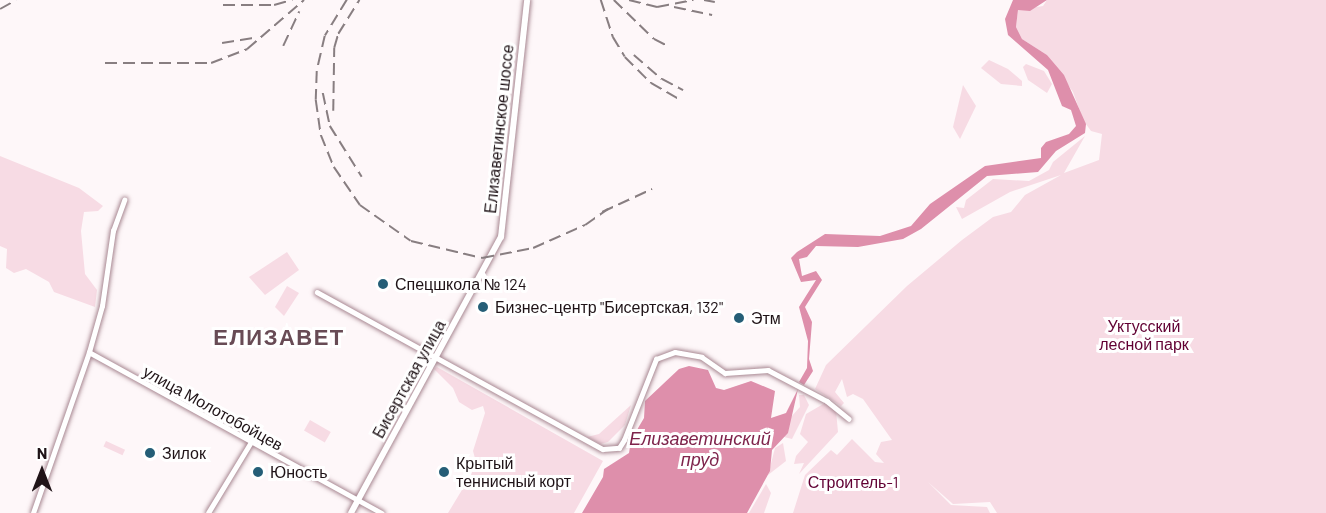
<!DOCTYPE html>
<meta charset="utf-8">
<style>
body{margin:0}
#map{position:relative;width:1326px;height:513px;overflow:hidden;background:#fef7f9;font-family:Barlow,sans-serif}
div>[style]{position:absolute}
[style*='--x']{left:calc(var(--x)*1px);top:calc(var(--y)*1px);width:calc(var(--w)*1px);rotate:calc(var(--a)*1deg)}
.green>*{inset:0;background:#f7dbe4;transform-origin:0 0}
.water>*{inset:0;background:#de8fab}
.roads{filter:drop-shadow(0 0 2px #a88892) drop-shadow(0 0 2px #a88892)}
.minor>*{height:4.5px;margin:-2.25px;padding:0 2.25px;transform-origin:2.25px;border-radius:2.25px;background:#fff}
.major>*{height:6px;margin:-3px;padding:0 3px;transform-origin:3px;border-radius:3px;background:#fff}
.rail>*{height:1.5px;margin-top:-0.75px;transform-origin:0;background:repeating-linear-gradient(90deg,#887e81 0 12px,transparent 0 18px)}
.dots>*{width:16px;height:16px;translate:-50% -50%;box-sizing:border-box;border:3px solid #fff;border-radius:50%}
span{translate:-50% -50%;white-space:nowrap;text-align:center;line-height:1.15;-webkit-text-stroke:6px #fff;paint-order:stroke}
.street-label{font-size:16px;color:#1f1317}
.poi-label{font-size:16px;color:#1f1317}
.left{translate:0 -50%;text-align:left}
.park-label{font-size:16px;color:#610033}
.water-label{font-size:18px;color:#7e234b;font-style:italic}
.district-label{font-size:22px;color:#684b55;font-weight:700;letter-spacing:1.5px}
.north{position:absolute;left:12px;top:441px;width:60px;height:60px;-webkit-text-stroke:4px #fff;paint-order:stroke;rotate:0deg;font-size:16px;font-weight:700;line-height:24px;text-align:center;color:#1f1317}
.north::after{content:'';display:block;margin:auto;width:21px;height:27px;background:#1f1317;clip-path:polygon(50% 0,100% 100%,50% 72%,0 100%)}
</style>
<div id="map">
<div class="green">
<i style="clip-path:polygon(1047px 0,1326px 0,1326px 513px,997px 513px,990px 502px,953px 504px,928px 482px,951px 505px,987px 507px,990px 513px,793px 513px,805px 475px,831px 450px,837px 455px,852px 439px,875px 462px,884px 463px,876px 454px,881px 442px,892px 440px,863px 399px,853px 394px,847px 397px,842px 379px,835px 392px,844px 403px,841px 406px,815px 389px,826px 365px,907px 286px,962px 240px,993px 217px,1011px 212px,1025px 195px,1061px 175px,1010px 192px,962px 219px,956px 207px,964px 208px,966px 200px,993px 179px,1029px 181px,1049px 170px,1053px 162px,1085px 136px,1064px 173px,1099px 160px,1102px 134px,1091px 131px,1083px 120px,1073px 92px,1047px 55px,1022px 39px,1016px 27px,1018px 10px,1043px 6px)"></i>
<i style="clip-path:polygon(989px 60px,1008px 69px,1022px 81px,1022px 86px,1001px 84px,981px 68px)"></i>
<i style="clip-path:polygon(1026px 64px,1044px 71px,1052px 84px,1047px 93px,1028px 80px,1023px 67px)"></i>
<i style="clip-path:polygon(963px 85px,976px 106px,960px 139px,953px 127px)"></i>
<i style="clip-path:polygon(0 156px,79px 188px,103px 206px,98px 211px,84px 212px,81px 231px,85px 274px,97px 290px,95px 307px,54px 292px,49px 282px,26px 269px,14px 273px,6px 268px,7px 249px,0 246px)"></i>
<i style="clip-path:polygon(287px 252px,299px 270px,265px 295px,249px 277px)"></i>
<i style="clip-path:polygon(287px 286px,299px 293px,284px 316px,275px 307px)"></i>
<i style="clip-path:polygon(437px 367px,603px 461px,574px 513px,448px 513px,471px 475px,476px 462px,473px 451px,485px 413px,483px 406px,472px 410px,459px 402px,453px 388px,434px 369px)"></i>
<i style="clip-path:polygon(799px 395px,804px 395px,809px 405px,792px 439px,784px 437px,790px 418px,800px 407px)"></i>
<i style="clip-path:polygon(825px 403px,836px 411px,838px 432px,799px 474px,804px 463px,794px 464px,796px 456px,808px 442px,800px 434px,806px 414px)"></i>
<i style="clip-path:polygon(631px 405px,625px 425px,608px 442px,600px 444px,587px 437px,599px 434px)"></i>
<i style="left:310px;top:420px;width:24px;height:12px;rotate:30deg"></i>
<i style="left:106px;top:441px;width:21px;height:6px;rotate:25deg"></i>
<i style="clip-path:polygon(783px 443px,786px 461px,768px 475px,775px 448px)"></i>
<i style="clip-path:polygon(766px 484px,771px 493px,764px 513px,749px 513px)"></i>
</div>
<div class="water">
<i style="clip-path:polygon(1013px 0,1047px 0,1030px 11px,1018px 10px,1016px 27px,1022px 39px,1047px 55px,1064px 75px,1086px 124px,1085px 133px,1056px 151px,1038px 172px,987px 176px,921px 229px,903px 239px,858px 247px,816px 246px,807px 257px,799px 259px,802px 276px,816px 271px,822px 280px,805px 307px,812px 322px,809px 359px,813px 371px,804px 385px,799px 382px,807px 368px,808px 341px,799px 307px,816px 280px,801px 282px,791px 258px,797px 252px,825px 234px,880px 236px,911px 226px,930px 204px,985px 166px,1041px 158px,1041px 148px,1046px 142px,1069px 134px,1076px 126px,1071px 110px,1062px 106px,1048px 70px,1008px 35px,1005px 19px)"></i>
<i style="clip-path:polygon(689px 366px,708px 370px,716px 388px,724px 390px,751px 381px,775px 391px,771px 418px,786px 413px,798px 389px,788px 433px,772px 450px,770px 471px,747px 513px,582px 513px,603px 477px,604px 469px,629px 453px,631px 440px,644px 418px,645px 401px,679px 369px)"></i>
</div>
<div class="roads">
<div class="minor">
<i style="--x:317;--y:292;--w:326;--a:28.8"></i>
<i style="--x:603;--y:449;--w:16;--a:-4"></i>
<i style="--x:619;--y:448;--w:9;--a:-58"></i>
<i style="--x:624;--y:440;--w:87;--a:-68.4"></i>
<i style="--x:656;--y:359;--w:20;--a:-20"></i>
<i style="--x:675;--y:352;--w:27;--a:10"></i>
<i style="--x:702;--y:357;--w:28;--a:35"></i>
<i style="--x:725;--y:373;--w:43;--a:-4"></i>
<i style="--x:768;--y:370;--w:67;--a:27.7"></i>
<i style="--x:827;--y:401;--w:28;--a:39"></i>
<i style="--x:89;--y:352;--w:334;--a:28.8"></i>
<i style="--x:33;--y:513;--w:170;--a:-70.8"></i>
<i style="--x:89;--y:352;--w:48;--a:-74.2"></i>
<i style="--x:102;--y:306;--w:76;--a:-81.7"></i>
<i style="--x:113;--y:231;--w:33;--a:-70"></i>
<i style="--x:208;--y:513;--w:83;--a:-58.8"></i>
</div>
<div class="major">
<i style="--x:351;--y:513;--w:314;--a:-61.5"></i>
<i style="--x:501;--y:237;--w:238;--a:-83.7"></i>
</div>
</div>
<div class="rail">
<i style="--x:347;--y:0;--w:42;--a:121.4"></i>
<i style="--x:325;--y:36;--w:36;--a:103"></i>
<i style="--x:317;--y:71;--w:29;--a:92"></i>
<i style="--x:316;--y:100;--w:35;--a:82"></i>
<i style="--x:321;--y:135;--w:35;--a:68"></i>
<i style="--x:334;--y:167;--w:46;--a:55.6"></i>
<i style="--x:360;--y:205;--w:62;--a:35.2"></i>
<i style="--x:411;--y:241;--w:73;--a:13.5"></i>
<i style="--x:482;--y:258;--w:52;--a:-11.1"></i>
<i style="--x:533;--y:248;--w:57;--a:-23.9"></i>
<i style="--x:585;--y:225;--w:28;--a:-35"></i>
<i style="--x:601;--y:0;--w:39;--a:72"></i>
<i style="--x:613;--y:37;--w:23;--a:59"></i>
<i style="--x:625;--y:57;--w:37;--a:45"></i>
<i style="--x:651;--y:83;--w:34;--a:30"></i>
<i style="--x:614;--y:0;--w:56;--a:44.3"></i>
<i style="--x:654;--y:39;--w:16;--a:27"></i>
<i style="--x:629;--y:0;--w:29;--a:14"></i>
<i style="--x:657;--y:7;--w:37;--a:-11"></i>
<i style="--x:704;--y:0;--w:11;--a:10"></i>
<i style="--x:223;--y:5;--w:51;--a:0"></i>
<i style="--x:274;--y:5;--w:19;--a:-16"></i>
<i style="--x:674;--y:7;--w:39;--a:12"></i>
<i style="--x:0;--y:9;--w:18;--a:-29"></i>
<i style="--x:222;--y:43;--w:33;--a:-9"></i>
<i style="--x:283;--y:46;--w:38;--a:-65"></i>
<i style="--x:634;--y:55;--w:37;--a:41"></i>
<i style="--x:662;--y:79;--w:24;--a:28"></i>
<i style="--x:105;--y:63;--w:106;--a:0"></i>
<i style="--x:211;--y:63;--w:39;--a:-21"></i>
<i style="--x:247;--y:49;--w:75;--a:-40.7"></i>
<i style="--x:323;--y:93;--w:34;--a:78"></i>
<i style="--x:330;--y:126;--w:60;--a:57.9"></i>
<i style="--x:333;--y:111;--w:63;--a:-89.1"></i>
<i style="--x:334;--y:48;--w:15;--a:-74"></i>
<i style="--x:338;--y:34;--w:40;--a:-58"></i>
<i style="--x:602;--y:212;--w:55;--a:-24.7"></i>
</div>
<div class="dots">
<i style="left:383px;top:284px;background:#255e77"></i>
<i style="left:483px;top:307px;background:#255e77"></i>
<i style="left:739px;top:318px;background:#255e77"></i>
<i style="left:150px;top:453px;background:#255e77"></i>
<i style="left:258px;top:472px;background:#255e77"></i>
<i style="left:444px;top:472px;background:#255e77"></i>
</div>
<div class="street-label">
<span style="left:499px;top:129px;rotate:-84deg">Елизаветинское шоссе</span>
<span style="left:409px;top:379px;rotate:-61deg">Бисертская улица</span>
<span style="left:213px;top:408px;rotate:29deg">улица Молотобойцев</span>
</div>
<div class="poi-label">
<span class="left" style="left:395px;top:284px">Спецшкола № 124</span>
<span class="left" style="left:495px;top:307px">Бизнес-центр "Бисертская, 132"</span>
<span class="left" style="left:751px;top:318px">Этм</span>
<span class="left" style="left:162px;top:453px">Зилок</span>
<span class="left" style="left:456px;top:472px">Крытый<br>теннисный корт</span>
<span class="left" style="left:270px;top:472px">Юность</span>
</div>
<div class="park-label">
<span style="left:1144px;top:335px">Уктусский<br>лесной парк</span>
<span style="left:853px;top:482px">Строитель-1</span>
</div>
<div class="water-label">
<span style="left:700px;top:449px">Елизаветинский<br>пруд</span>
</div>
<div class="district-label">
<span style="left:279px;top:337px">ЕЛИЗАВЕТ</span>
</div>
<div class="north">N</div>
</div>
